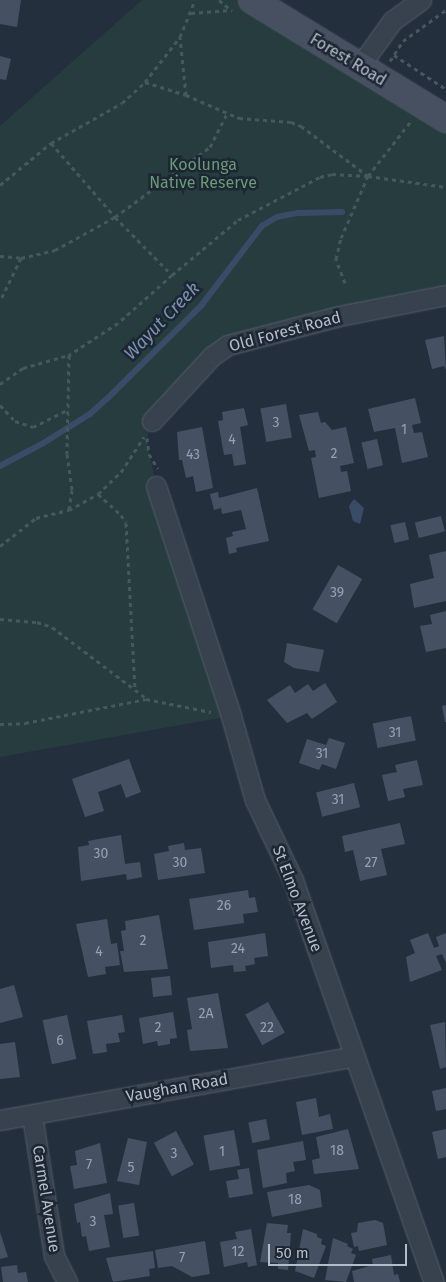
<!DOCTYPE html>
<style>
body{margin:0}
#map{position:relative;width:446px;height:1282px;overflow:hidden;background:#242f3e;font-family:"Fira Sans",sans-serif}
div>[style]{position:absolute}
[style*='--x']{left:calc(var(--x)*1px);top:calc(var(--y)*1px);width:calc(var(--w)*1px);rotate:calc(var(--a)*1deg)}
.green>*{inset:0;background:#263c3f}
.water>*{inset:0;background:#394c67}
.stream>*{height:5.5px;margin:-2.75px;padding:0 2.75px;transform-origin:2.75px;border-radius:2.75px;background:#394c67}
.building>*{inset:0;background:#455162;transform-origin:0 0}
.path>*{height:3px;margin-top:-1.5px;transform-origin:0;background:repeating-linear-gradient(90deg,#44595c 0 4px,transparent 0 8px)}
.roads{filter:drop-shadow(0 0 1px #565f6c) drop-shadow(0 0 1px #565f6c)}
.minor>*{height:19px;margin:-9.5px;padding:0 9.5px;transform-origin:9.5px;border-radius:9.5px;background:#38414e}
.secondary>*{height:26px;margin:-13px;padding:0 13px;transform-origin:13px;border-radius:13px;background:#465061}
span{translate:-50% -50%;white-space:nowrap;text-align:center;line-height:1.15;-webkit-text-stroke:5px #1d2633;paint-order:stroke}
.number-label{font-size:14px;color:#98a1af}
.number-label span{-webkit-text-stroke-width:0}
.street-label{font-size:16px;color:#b4bcc9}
.park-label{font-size:16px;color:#6b9a76}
.water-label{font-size:18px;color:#7c92b1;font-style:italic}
.scale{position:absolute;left:268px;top:1244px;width:139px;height:22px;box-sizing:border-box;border:2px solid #b4bcc9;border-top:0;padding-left:6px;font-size:15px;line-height:18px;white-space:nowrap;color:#b4bcc9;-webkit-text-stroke:4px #1d2633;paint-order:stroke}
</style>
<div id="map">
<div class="green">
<i style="clip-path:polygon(142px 0,252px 0,446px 119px,446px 295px,243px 340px,149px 427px,147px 442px,156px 486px,231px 716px,0 757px,0 126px)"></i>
</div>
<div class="water">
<i style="clip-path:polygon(354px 499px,364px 508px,360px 524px,353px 521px,349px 506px)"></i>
</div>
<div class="stream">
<i style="--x:0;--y:466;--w:47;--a:-27.6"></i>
<i style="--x:42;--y:444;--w:57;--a:-32"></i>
<i style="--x:90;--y:414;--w:24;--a:-42"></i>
<i style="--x:108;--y:398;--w:131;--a:-44.7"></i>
<i style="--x:201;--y:306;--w:101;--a:-52.7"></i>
<i style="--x:262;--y:226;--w:17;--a:-31"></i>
<i style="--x:277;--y:217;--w:21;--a:-11"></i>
<i style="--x:298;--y:213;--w:44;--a:-1.3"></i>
</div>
<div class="building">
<i style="clip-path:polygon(0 0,21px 0,17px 27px,0 24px)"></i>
<i style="clip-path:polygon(0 56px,11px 59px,6px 80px,0 79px)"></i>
<i style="clip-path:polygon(444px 336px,446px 370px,444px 366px,432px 369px,425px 340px)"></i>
<i style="clip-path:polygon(415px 398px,421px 423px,412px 425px,414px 433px,422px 432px,428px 457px,402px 463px,395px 428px,374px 432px,368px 409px)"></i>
<i style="left:286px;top:404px;width:34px;height:26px;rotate:80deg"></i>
<i style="clip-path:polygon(244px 408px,248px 425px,240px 427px,246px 464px,234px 466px,232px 454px,224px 455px,218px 421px,223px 420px,222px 412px)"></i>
<i style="clip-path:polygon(318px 412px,321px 423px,325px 422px,332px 430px,346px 427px,354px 463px,340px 466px,341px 472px,347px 471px,351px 491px,319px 498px,311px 458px,316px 457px,315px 450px,309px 451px,299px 415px)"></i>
<i style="clip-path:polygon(202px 427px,213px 488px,196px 492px,193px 476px,186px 478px,182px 460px,179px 460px,177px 432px)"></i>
<i style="left:377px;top:439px;width:27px;height:16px;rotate:77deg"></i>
<i style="clip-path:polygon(257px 488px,269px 541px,236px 548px,237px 552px,229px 554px,226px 538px,233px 536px,232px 532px,246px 529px,241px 510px,222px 514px,221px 508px,214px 510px,210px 494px,218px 492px,219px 498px)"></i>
<i style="left:441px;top:516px;width:16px;height:27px;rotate:76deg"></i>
<i style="left:405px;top:522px;width:18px;height:15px;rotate:77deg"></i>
<i style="clip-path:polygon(446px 551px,446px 601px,414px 608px,410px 584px,434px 578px,429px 555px)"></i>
<i style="left:338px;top:565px;width:28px;height:51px;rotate:30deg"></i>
<i style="clip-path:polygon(446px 611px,446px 648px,426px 652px,420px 626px,432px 624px,430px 615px)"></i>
<i style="clip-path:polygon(287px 643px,324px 650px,319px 672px,294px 668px,284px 662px)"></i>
<i style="clip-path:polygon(325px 683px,337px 702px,312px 719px,307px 713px,287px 723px,267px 700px,290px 685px,295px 693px,308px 684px,313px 691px)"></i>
<i style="clip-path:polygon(446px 705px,446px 722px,445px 722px,442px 706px)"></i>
<i style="left:411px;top:716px;width:25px;height:39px;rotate:79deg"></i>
<i style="clip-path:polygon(329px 738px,345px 743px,336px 769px,322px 764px,319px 770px,299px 763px,307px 739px,326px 745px)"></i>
<i style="clip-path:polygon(129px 759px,141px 792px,126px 798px,121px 784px,98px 792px,104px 811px,85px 817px,72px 779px)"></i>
<i style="clip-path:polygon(417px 760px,423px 785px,403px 789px,405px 797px,388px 801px,382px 775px,397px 772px,395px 765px)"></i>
<i style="left:354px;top:783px;width:25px;height:39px;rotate:76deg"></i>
<i style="clip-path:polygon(400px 823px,405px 844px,381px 849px,387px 875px,360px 881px,353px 850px,345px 852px,342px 836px)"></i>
<i style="clip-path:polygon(121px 835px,125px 864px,140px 862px,142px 877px,127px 880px,126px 874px,81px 881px,78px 847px,89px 845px,88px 841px)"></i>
<i style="clip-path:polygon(184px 843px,185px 850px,201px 848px,205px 873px,158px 880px,154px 854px,169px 851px,168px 846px)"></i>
<i style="clip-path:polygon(248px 890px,249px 898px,255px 897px,258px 912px,243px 914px,244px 923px,194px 930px,189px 899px)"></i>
<i style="clip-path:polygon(159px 915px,168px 969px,124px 972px,120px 951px,124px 951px,121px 931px,126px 930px,125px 921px)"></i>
<i style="clip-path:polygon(107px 919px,111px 944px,117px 943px,120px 965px,105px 967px,106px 974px,88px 977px,76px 924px)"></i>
<i style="clip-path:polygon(265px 933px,268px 956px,254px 958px,255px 964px,245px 966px,246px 971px,234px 972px,233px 965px,211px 968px,208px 942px)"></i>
<i style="clip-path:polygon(428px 933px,434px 948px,439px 946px,436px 937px,446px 933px,446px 963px,442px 954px,436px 956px,442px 970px,410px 982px,406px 957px,415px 953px,410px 940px)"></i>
<i style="left:170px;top:976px;width:19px;height:19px;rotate:84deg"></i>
<i style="clip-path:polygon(14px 985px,23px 1017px,0 1023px,0 989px)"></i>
<i style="clip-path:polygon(218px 993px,228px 1048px,190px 1051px,187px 1030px,192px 1029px,187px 998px)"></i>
<i style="left:268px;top:1002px;width:35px;height:26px;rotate:61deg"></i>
<i style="clip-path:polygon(173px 1012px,177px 1038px,170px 1039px,170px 1044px,158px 1046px,157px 1041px,143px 1044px,139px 1018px)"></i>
<i style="left:67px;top:1015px;width:45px;height:25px;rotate:78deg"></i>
<i style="clip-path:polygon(122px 1015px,125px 1032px,118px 1033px,120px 1042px,106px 1044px,107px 1052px,93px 1054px,87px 1021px)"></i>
<i style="clip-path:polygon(445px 1022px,446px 1067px,440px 1069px,430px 1025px)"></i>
<i style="clip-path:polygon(15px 1042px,20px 1077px,0 1079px,0 1044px)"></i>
<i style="clip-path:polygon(446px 1088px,446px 1109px,436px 1111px,432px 1091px)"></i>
<i style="clip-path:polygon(316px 1098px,319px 1117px,330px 1114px,333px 1129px,302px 1135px,296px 1102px)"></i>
<i style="left:266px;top:1119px;width:21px;height:18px;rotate:79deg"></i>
<i style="clip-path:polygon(348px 1129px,359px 1169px,314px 1174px,312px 1160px,320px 1158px,316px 1137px)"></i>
<i style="clip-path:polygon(446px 1129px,446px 1157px,438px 1159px,432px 1132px)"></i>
<i style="left:234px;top:1130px;width:36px;height:31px;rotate:80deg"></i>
<i style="left:176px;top:1131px;width:38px;height:25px;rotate:62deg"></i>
<i style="clip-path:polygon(128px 1138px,147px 1142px,139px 1185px,117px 1181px)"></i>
<i style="clip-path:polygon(303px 1141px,306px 1160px,293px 1162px,295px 1171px,286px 1173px,287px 1183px,263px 1188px,257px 1150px)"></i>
<i style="clip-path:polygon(100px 1143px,107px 1183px,74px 1189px,70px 1166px,77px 1165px,75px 1151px)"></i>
<i style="clip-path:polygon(249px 1168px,253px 1194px,229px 1198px,226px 1181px,239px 1179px,237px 1170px)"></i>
<i style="clip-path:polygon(309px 1185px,320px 1190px,322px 1207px,272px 1217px,267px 1192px)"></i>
<i style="clip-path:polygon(110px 1193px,113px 1214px,104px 1215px,110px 1247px,89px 1251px,86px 1236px,82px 1237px,80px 1222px,77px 1223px,74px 1204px)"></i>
<i style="left:134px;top:1203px;width:33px;height:16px;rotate:81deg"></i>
<i style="clip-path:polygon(375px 1220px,383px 1223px,387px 1245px,359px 1251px,358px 1246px,354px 1247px,351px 1233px,357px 1232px,358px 1223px)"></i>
<i style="clip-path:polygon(267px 1223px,288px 1225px,287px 1233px,291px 1233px,288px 1270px,278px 1269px,278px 1263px,260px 1262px)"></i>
<i style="clip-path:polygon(251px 1229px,257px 1265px,248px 1267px,247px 1262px,224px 1267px,220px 1242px,237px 1239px,235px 1232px)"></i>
<i style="clip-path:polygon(303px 1229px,317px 1234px,317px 1237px,322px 1239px,321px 1244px,326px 1246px,314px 1278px,295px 1271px)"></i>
<i style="clip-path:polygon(0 1232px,8px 1257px,0 1259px)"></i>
<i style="clip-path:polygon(333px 1238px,348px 1244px,347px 1246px,353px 1249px,351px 1253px,356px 1255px,346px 1282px,325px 1280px)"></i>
<i style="clip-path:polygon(205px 1241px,210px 1274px,192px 1277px,172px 1266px,158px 1268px,155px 1250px)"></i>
<i style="clip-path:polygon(153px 1251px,155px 1268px,149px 1269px,150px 1276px,113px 1282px,106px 1258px)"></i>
<i style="clip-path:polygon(391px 1255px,394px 1275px,398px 1274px,400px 1282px,354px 1282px,352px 1271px,373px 1265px,372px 1259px)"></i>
<i style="clip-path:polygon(17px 1265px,18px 1273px,26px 1272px,28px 1282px,3px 1282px,1px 1267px)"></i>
</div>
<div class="path">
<i style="--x:219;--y:0;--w:17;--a:40"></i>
<i style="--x:191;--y:13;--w:40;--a:-4.3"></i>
<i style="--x:394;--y:55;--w:62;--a:33.2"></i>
<i style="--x:390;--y:61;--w:24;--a:-57"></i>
<i style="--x:403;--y:41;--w:53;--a:-35.8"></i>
<i style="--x:145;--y:82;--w:43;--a:17.6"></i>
<i style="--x:186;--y:95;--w:58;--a:-95.9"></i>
<i style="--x:186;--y:95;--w:58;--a:23.5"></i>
<i style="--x:239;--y:118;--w:52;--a:4.4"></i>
<i style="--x:291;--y:122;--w:11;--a:22"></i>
<i style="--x:301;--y:126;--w:84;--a:36.7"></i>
<i style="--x:368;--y:176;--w:79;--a:8"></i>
<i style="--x:51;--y:143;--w:98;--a:49.1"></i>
<i style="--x:115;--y:217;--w:81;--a:45.5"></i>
<i style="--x:172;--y:275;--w:72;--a:138.4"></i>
<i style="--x:118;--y:323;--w:59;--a:146.9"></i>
<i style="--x:0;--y:185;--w:66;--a:-39.5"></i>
<i style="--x:51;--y:143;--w:81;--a:-29.4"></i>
<i style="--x:122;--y:103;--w:31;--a:-42"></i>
<i style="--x:145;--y:82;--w:57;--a:-52.1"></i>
<i style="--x:180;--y:37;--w:40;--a:-68"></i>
<i style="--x:0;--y:256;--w:21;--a:5"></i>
<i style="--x:21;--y:258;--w:48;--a:116"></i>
<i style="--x:21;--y:258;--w:35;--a:-13"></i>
<i style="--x:55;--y:250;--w:68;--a:-28.8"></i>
<i style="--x:115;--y:217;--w:118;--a:-36.4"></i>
<i style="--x:210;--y:147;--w:38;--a:-63"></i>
<i style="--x:172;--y:275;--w:86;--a:-39.8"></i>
<i style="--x:238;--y:220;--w:93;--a:-27.7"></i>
<i style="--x:320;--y:177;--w:12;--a:-14"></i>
<i style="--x:332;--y:174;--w:36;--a:3"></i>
<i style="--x:345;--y:283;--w:26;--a:-111"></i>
<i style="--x:336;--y:259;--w:22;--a:-77"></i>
<i style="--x:341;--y:238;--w:68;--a:-66.5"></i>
<i style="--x:368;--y:176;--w:70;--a:-52"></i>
<i style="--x:0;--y:384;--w:28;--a:-35"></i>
<i style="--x:23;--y:368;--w:48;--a:-15.8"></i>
<i style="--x:69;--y:355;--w:99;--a:91.2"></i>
<i style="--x:67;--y:454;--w:36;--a:82"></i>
<i style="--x:72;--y:490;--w:20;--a:99"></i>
<i style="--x:0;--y:405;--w:22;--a:47"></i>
<i style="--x:15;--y:421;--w:19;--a:18"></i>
<i style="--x:33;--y:427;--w:40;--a:-26.6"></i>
<i style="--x:147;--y:438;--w:16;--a:83"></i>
<i style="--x:149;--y:454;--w:17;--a:59"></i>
<i style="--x:98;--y:494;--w:31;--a:42"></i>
<i style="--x:121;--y:515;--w:9;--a:58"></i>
<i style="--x:126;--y:523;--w:168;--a:86.9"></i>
<i style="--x:0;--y:546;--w:46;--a:-37.9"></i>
<i style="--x:36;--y:518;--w:34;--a:-14"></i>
<i style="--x:69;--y:510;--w:33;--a:-29"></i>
<i style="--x:98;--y:494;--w:32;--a:-44"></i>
<i style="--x:121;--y:472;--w:42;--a:-56.7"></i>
<i style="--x:0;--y:619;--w:37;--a:5"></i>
<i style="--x:37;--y:622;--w:16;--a:18"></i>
<i style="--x:52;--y:627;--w:118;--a:37.1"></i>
<i style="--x:0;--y:724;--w:25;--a:-2"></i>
<i style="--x:25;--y:723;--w:123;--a:-11.2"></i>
<i style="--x:146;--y:699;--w:66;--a:11.3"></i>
</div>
<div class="roads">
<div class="minor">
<i style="--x:359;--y:67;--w:57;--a:-54.3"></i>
<i style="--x:392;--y:21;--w:36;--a:-36"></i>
<i style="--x:152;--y:421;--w:88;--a:-47.3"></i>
<i style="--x:212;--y:356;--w:19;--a:-35"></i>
<i style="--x:228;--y:345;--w:115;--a:-14.6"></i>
<i style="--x:339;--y:316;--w:109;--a:-11.1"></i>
<i style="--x:156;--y:486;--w:242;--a:71.9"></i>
<i style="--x:231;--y:716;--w:87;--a:74.1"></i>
<i style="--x:255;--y:800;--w:89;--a:64.6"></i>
<i style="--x:293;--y:880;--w:426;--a:70.7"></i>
<i style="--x:32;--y:1115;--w:143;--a:81.1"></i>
<i style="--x:54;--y:1256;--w:29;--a:63"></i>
<i style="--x:0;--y:1120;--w:360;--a:-10.2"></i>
</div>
<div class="secondary">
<i style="--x:252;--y:0;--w:228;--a:31.5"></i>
</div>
</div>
<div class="number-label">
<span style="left:276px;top:423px">3</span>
<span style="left:404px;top:430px">1</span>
<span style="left:232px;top:440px">4</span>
<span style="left:334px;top:454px">2</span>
<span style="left:193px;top:455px">43</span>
<span style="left:337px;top:593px">39</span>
<span style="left:395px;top:733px">31</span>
<span style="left:322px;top:754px">31</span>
<span style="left:338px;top:800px">31</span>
<span style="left:101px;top:854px">30</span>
<span style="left:180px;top:863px">30</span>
<span style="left:371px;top:863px">27</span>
<span style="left:224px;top:906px">26</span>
<span style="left:143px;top:941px">2</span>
<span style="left:238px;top:949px">24</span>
<span style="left:99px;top:952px">4</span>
<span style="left:206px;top:1014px">2A</span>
<span style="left:158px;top:1028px">2</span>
<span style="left:267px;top:1028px">22</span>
<span style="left:60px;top:1041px">6</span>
<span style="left:337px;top:1151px">18</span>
<span style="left:222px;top:1152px">1</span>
<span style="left:174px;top:1154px">3</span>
<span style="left:89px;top:1165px">7</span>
<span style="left:131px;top:1168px">5</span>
<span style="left:295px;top:1200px">18</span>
<span style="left:93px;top:1222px">3</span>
<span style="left:238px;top:1252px">12</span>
<span style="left:182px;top:1258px">7</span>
</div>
<div class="street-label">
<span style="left:348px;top:60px;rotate:31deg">Forest Road</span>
<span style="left:285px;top:332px;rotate:-15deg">Old Forest Road</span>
<span style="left:297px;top:899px;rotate:69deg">St Elmo Avenue</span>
<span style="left:177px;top:1088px;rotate:-10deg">Vaughan Road</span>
<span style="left:46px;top:1199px;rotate:81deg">Carmel Avenue</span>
</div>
<div class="park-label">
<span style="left:203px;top:174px">Koolunga<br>Native Reserve</span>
</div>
<div class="water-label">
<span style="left:162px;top:321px;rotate:-46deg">Wayut Creek</span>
</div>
<div class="scale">50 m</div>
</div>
